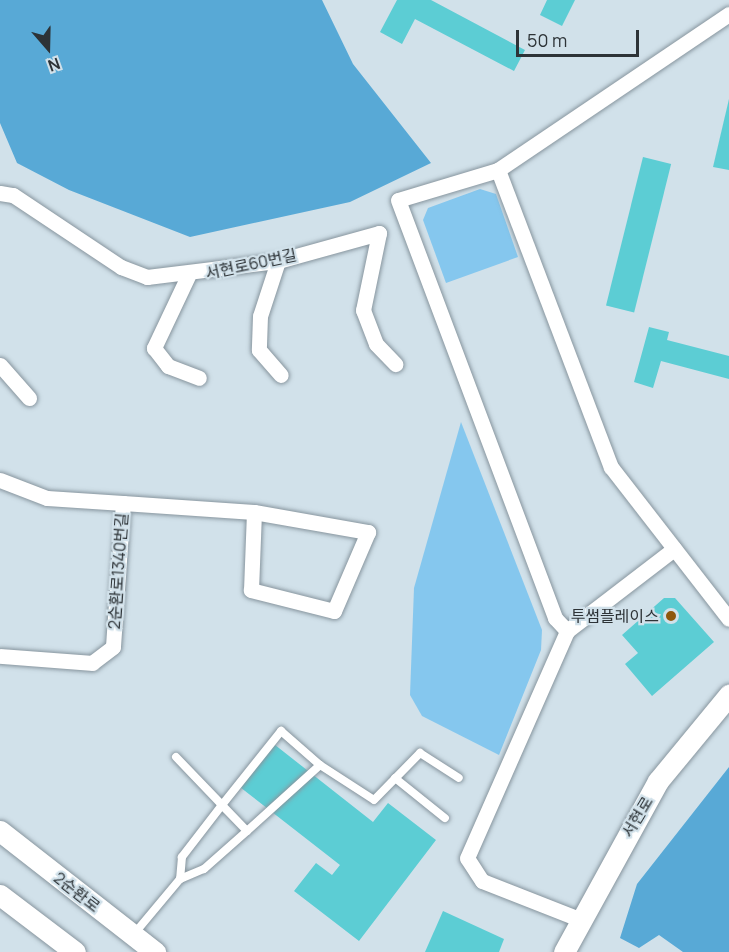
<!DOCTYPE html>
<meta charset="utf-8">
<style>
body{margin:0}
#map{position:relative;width:729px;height:952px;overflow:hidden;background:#d1e1ea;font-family:Manrope,"Noto Sans KR",sans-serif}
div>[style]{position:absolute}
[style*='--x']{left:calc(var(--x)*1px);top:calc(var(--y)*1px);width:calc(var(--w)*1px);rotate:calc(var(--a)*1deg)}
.green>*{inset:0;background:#85c7ee}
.forest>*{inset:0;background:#58a9d6}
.building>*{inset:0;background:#5ccdd4;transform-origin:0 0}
.roads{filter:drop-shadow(0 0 2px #87959e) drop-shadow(0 0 2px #87959e)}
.lane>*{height:8px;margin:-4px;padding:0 4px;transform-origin:4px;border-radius:4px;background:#fff}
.street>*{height:15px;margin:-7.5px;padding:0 7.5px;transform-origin:7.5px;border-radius:7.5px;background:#fff}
.secondary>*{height:21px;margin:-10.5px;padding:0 10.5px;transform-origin:10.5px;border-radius:10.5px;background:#fff}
.dots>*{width:16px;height:16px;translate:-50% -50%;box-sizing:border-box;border:3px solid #d1e1ea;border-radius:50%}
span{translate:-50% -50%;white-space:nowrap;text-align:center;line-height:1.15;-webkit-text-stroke:4.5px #d1e1ea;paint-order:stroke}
.street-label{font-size:16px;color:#2d3337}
.poi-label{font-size:16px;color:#2d3337}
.right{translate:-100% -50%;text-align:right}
.north{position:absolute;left:18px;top:18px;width:60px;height:60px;-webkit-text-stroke:4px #d1e1ea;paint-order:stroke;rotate:160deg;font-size:16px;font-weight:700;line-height:24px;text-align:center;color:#2d3337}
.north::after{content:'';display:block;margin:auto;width:21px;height:27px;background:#2d3337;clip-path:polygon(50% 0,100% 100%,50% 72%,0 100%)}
.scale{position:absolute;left:516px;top:30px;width:123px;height:27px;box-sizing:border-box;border:3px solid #2d3337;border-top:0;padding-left:8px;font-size:18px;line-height:21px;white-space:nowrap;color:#2d3337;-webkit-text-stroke:4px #d1e1ea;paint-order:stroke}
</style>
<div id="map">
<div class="green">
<i style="clip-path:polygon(480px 189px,496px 194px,518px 257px,446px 283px,423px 220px,428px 208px)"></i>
<i style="clip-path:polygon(461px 422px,542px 630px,541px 650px,499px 755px,422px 716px,410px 695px,414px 588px)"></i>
</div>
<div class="forest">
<i style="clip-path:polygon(0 0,322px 0,353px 64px,431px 163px,350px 202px,190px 237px,69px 190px,17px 163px,0 123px)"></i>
<i style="clip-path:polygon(729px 767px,729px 952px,683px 952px,659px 935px,639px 948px,620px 938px,637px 884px)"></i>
</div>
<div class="building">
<i style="clip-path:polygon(397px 0,431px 0,525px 50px,514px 71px,415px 19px,402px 44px,380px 32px)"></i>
<i style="clip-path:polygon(547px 0,575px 0,562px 26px,540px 15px)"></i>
<i style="clip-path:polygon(729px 99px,729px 170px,713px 167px)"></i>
<i style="left:643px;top:157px;width:29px;height:153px;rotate:14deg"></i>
<i style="clip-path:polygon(649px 327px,669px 332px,667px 340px,729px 356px,729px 379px,661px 361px,653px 388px,634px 382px)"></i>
<i style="clip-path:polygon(664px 598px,675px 598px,714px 642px,652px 696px,625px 664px,638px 653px,622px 635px)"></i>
<i style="clip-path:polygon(270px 741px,373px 822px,388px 803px,436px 840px,359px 941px,294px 891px,316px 863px,332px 875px,340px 865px,236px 784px)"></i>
<i style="clip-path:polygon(443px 911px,504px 939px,499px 952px,425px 952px)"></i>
</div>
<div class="roads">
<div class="lane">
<i style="--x:176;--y:757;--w:66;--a:46.2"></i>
<i style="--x:222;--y:805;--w:95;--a:-51.4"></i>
<i style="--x:281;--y:731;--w:52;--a:41.1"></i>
<i style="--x:320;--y:765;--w:98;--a:137.9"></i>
<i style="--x:320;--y:765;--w:64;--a:32.9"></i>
<i style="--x:374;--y:800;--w:66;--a:-45.6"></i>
<i style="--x:420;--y:753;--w:46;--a:32.7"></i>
<i style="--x:395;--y:778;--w:64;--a:38.7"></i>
<i style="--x:134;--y:934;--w:72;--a:-50.1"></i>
<i style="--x:180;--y:879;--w:26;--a:-23"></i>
<i style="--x:204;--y:869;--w:57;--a:-41.5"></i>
<i style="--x:247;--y:831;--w:36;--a:-134"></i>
<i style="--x:222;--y:805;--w:66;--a:127.6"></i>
<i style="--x:182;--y:857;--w:22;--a:95"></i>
</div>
<div class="street">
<i style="--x:729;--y:14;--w:279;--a:146"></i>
<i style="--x:498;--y:170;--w:318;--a:69.2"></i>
<i style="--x:611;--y:467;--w:192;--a:52.2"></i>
<i style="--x:498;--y:170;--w:104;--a:163.3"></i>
<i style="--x:398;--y:200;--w:447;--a:69.4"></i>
<i style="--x:555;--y:618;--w:18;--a:47"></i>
<i style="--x:0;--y:193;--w:13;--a:9"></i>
<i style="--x:13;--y:195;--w:130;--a:33.7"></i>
<i style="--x:121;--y:267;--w:28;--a:21"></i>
<i style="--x:147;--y:277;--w:132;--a:-7"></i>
<i style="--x:278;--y:261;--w:105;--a:-15.5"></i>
<i style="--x:379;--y:233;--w:79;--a:101.7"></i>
<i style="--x:363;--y:310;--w:36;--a:69"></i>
<i style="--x:376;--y:344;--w:28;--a:46"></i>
<i style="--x:278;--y:261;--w:58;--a:108.1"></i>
<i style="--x:260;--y:316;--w:34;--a:92"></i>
<i style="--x:259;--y:350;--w:33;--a:49"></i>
<i style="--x:188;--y:276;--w:80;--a:115.3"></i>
<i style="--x:154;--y:348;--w:23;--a:52"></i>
<i style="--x:168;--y:366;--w:33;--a:21"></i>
<i style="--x:0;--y:365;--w:44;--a:48.7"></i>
<i style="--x:0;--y:480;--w:50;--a:21"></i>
<i style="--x:47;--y:498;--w:76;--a:3.8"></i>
<i style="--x:123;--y:503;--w:144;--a:94"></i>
<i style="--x:113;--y:647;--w:26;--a:143"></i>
<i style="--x:92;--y:663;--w:92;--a:-175.6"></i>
<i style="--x:123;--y:503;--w:131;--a:3.9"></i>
<i style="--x:254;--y:512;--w:116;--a:10"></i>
<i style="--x:368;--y:532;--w:86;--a:113.3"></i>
<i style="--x:334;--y:611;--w:86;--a:-165.8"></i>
<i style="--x:251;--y:590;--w:78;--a:-87.8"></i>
<i style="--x:579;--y:919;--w:104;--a:-158.6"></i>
<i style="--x:482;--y:881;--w:27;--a:-123"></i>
<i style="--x:467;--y:858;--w:248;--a:-66.2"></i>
<i style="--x:567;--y:631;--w:135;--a:-37.5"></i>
</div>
<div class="secondary">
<i style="--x:0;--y:831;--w:197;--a:38"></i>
<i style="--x:0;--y:895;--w:94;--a:37.2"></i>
<i style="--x:564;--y:952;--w:195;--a:-61.2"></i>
<i style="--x:658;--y:781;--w:112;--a:-50.5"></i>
</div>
</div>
<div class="dots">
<i style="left:671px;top:616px;background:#8e570d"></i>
</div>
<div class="street-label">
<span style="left:251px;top:264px;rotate:-12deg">서현로60번길</span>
<span style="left:118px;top:571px;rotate:-86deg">2순환로1340번길</span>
<span style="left:637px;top:817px;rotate:-59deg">서현로</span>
<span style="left:77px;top:892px;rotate:38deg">2순환로</span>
</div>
<div class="poi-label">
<span class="right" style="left:659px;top:616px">투썸플레이스</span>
</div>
<div class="north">N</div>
<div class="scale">50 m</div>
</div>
